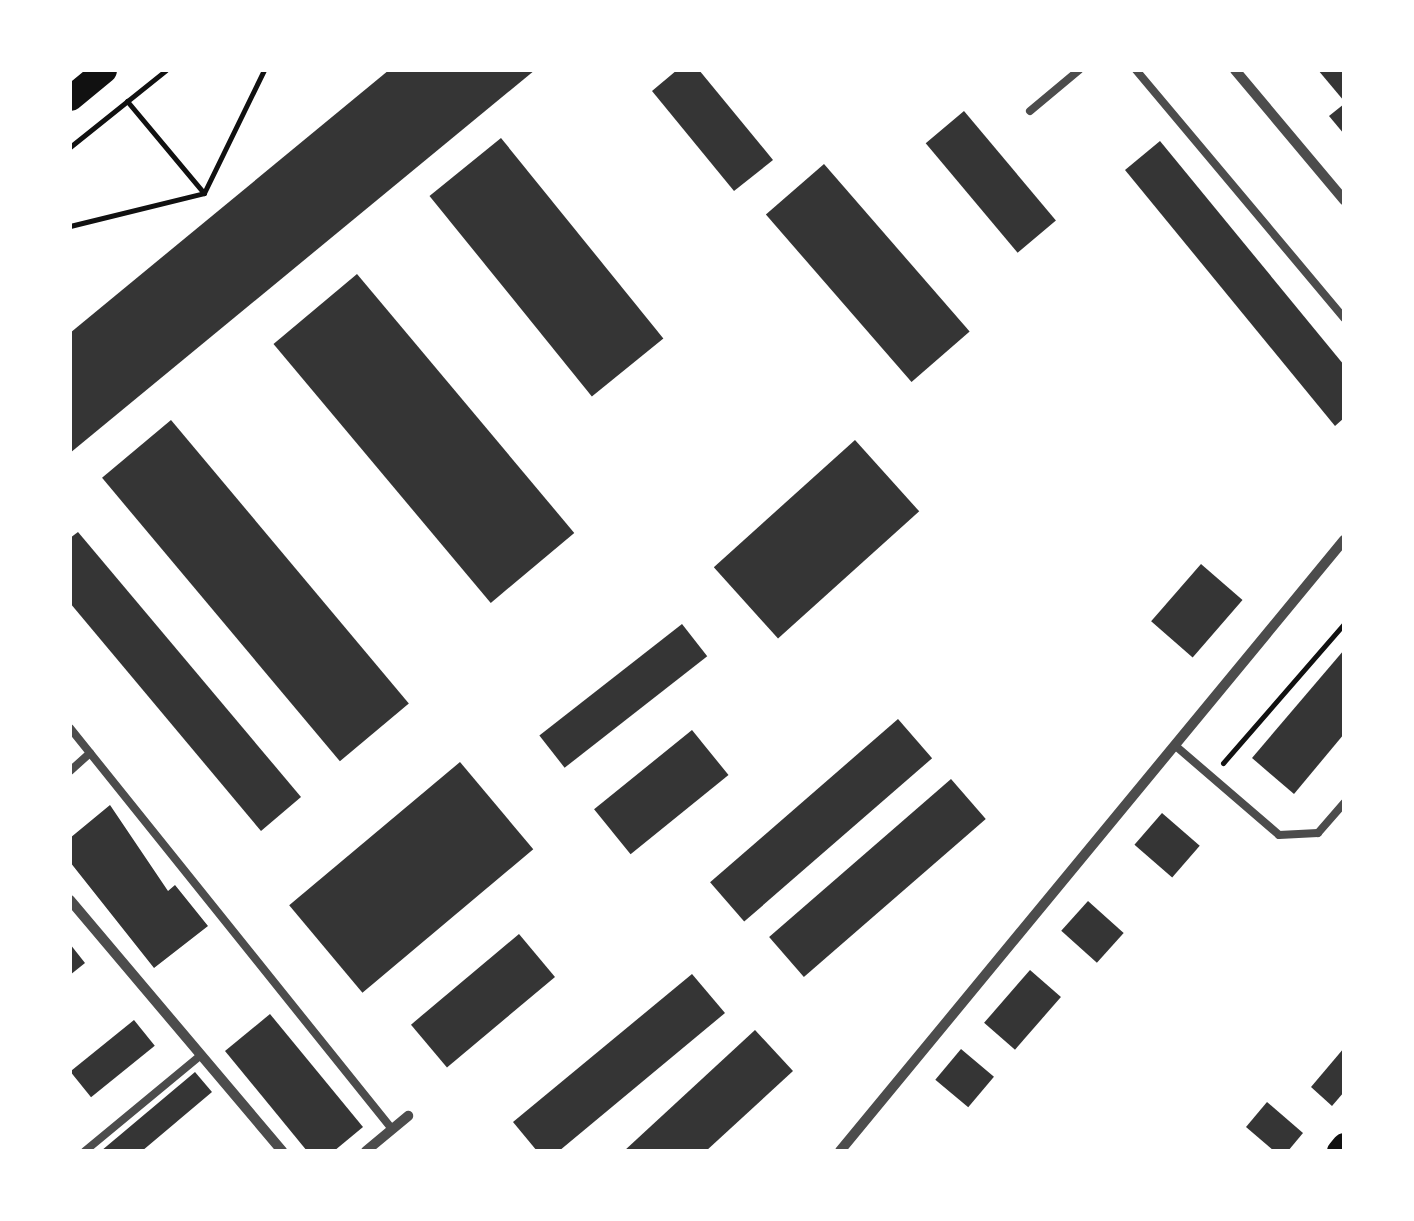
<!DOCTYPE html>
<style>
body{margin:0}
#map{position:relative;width:1414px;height:1221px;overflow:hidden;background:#fff;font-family:Montserrat,sans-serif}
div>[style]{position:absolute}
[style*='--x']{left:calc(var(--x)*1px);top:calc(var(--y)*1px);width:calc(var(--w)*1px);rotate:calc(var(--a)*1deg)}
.building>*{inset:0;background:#353535;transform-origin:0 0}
.path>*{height:5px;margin:-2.5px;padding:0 2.5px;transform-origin:2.5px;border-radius:2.5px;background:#111}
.service>*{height:8px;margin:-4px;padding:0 4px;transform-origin:4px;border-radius:4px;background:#4c4c4c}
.minor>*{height:10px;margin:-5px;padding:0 5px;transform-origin:5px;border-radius:5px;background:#4c4c4c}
.primary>*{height:25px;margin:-12.5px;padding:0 12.5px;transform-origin:12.5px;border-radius:12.5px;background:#111}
span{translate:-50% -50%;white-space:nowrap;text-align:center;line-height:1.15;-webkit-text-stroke:10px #fff;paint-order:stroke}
.frame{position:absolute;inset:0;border:72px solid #fff;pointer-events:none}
</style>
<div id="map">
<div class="building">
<i style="clip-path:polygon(389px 70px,535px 70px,70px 453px,70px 333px)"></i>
<i style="clip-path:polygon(677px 70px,699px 70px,773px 160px,734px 191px,652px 91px)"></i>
<i style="clip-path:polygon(1318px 70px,1344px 70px,1344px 101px)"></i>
<i style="clip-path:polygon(1344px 104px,1344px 134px,1329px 116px)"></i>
<i style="left:964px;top:111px;width:143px;height:50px;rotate:50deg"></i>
<i style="left:501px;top:138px;width:258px;height:92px;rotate:51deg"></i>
<i style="clip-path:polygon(1160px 141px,1344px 365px,1344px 418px,1335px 426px,1125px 170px)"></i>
<i style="left:824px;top:164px;width:222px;height:77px;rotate:49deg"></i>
<i style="left:357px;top:274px;width:338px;height:109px;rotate:50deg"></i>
<i style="left:171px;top:420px;width:370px;height:90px;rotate:50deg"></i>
<i style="left:855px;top:440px;width:96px;height:190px;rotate:48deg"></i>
<i style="clip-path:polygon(78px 532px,301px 797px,261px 831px,70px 603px,70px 538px)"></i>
<i style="left:1201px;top:564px;width:55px;height:76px;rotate:41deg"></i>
<i style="left:682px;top:624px;width:41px;height:181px;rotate:52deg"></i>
<i style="clip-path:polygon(1344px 650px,1344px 734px,1294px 794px,1252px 758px)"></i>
<i style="left:898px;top:719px;width:52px;height:249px;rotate:49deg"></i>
<i style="left:692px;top:730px;width:58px;height:126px;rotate:51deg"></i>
<i style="left:460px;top:762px;width:114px;height:223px;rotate:50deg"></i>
<i style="left:951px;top:779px;width:53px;height:241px;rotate:49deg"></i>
<i style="clip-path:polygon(110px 805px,168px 891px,175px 885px,208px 926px,154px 968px,70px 862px,70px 838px)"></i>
<i style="left:1162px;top:813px;width:50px;height:42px;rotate:41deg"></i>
<i style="left:1088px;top:901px;width:48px;height:40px;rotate:42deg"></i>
<i style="left:519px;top:934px;width:56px;height:141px;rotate:50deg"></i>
<i style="clip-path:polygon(70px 944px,85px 963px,70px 975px)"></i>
<i style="left:1030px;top:970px;width:41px;height:70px;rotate:41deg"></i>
<i style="clip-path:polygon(692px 974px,725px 1013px,559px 1151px,537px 1151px,513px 1122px)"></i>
<i style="clip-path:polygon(270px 1014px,363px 1127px,334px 1151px,307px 1151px,225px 1051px)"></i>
<i style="left:134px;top:1020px;width:33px;height:82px;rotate:51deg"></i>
<i style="clip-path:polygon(755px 1030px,793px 1071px,706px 1151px,624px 1151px)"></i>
<i style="clip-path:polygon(1344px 1048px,1344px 1092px,1332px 1106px,1311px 1087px)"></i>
<i style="left:961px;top:1049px;width:43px;height:40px;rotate:40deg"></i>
<i style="clip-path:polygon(195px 1072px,212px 1092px,142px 1151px,101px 1151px)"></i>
<i style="clip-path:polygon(1267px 1102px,1303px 1133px,1288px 1151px,1274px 1151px,1246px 1127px)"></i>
</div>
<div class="path">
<i style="--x:127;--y:101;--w:120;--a:50.1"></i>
<i style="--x:70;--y:147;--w:123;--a:-38.7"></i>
<i style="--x:70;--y:226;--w:138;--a:-13.8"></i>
<i style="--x:204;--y:193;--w:137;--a:-64"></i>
<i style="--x:1223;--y:763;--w:184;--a:-49"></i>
</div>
<div class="service">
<i style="--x:1136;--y:70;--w:324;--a:50"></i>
<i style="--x:1030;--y:111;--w:64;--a:-39.9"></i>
<i style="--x:70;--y:728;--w:514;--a:51.24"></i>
<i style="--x:1178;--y:748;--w:133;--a:40.7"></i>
<i style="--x:1279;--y:835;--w:39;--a:-3"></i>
<i style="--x:1318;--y:833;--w:40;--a:-49"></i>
<i style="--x:70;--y:771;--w:27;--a:-42"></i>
<i style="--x:85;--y:1151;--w:151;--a:-39.6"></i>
</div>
<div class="minor">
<i style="--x:1235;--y:70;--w:170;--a:50"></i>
<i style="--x:70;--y:900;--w:329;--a:49.8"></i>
<i style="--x:366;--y:1151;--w:55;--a:-39.8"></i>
<i style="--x:840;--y:1151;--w:792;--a:-50.48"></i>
</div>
<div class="primary">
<i style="--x:70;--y:98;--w:44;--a:-39.5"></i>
<i style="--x:1339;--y:1151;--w:8;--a:-50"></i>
</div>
<div class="frame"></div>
</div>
